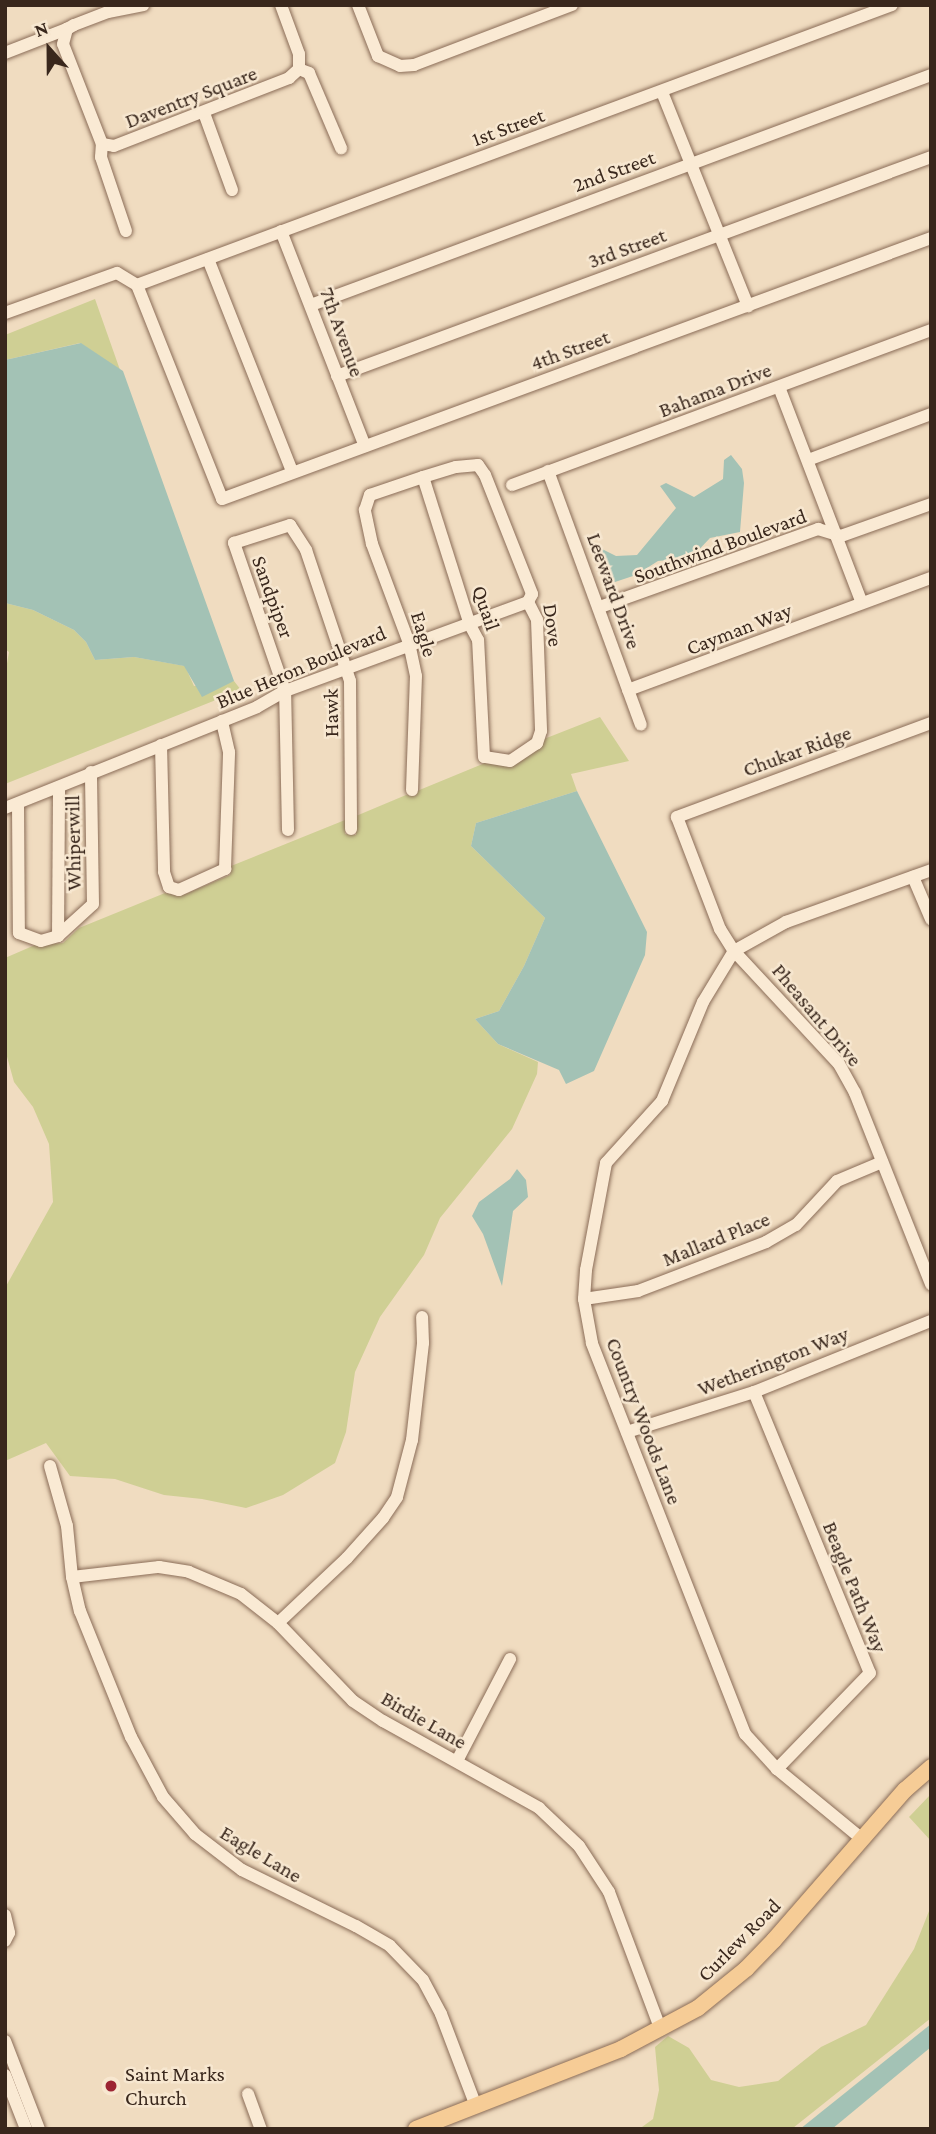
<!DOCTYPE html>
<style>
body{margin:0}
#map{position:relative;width:936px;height:2134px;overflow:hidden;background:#f0dcc0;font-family:"Crimson Pro",serif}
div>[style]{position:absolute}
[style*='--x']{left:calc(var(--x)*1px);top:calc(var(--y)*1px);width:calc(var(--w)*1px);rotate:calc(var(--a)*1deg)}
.green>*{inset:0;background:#cfcf94}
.water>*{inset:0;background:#a3c2b5}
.roads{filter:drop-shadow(0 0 2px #8a6c57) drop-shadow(0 0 2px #8a6c57)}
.minor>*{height:12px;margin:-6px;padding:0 6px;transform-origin:6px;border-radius:6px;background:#faead4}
.major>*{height:16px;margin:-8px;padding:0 8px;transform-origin:8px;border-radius:8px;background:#f6cc96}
.dots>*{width:19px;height:19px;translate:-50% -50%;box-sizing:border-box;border:4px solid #f7e7d0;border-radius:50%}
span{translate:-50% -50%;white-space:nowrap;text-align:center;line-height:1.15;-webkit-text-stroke:5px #f7e7d0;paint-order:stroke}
.street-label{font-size:21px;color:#39271c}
.poi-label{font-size:21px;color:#39271c}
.left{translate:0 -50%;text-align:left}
.frame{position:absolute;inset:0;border:7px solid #39271c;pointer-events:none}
.north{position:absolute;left:14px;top:14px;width:70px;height:70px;-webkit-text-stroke:5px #f7e7d0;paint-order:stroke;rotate:339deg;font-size:19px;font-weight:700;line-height:28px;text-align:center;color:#39271c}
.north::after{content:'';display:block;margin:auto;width:24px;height:32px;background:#39271c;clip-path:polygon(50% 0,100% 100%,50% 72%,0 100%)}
</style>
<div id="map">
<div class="green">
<i style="clip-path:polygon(95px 299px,120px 370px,80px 343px,5px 360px,5px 335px)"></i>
<i style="clip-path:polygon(5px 603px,33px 610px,74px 630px,86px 642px,95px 660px,134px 657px,185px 666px,194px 686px,234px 681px,241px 690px,5px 784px,5px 675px,9px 652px,5px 649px)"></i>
<i style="clip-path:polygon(600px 717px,629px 761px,571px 774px,577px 791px,476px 823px,471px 846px,545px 918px,524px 966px,499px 1011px,475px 1019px,498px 1044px,538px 1062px,537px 1074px,512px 1129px,440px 1218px,424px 1255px,380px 1317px,355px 1372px,346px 1432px,335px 1463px,283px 1495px,246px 1508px,202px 1499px,164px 1495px,115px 1479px,70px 1476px,46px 1443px,5px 1461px,5px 1288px,53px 1202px,49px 1144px,33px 1107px,14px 1082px,6px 1053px,5px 958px,35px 945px,63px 943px,79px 928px,165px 893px,181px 896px,230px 875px,231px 866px,345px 820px,345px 834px,356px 835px,356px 816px,406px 795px,416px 796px,417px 791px,485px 763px,513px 766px,540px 748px,544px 739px)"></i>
<i style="clip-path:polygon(931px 1794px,931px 1841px,909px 1817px)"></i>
<i style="clip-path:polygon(931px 1906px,931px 2018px,793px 2128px,627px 2129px,642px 2127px,653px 2119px,659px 2090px,655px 2047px,668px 2036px,689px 2048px,711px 2080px,739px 2087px,778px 2081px,821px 2047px,866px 2025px,914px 1949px)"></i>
</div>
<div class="water">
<i style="clip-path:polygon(81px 343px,123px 371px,234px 681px,202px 697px,184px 666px,134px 657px,95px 660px,86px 642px,74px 630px,33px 610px,5px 603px,5px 360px)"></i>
<i style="clip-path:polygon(731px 455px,742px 469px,744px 483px,740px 532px,710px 538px,691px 558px,658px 561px,636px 575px,612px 583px,600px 548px,616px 556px,637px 555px,676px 508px,660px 486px,666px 483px,694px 497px,723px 479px,724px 460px)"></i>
<i style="clip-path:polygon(577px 791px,647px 932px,645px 955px,594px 1071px,566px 1084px,559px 1070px,498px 1044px,475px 1019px,499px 1011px,524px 966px,545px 918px,471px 846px,476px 823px)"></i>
<i style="clip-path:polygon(517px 1169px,526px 1180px,528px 1197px,513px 1211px,502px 1286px,483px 1234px,472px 1216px,479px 1202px,510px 1179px)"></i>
<i style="clip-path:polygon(931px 2024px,931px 2047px,832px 2129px,800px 2129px)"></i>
</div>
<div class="roads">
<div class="minor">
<i style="--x:358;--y:5;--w:55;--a:68.6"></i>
<i style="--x:378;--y:56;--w:24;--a:24"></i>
<i style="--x:400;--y:66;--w:14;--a:-4"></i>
<i style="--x:414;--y:65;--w:169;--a:-20.8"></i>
<i style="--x:5;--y:53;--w:66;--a:-21.2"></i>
<i style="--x:299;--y:69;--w:11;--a:22"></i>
<i style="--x:309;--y:73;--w:82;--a:66.9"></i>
<i style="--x:662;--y:92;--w:231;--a:68.1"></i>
<i style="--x:204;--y:113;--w:82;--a:70"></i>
<i style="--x:102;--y:144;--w:12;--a:9"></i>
<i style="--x:114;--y:146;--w:188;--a:-21.2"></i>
<i style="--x:289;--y:78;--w:13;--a:-42"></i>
<i style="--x:299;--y:69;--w:15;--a:-90"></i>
<i style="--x:299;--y:54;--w:52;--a:-110.2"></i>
<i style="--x:126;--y:231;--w:78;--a:-108.7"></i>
<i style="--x:101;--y:157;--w:13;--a:-86"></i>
<i style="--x:102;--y:144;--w:107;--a:-111.3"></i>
<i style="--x:63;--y:44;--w:16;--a:-75"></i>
<i style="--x:67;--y:29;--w:8;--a:-30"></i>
<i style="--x:74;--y:25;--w:36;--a:-21"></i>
<i style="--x:108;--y:12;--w:36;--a:-11"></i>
<i style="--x:281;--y:231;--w:231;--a:68.7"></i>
<i style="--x:208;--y:259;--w:228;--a:68.4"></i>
<i style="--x:137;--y:285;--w:230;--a:68.3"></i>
<i style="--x:222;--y:499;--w:756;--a:-20.21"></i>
<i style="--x:137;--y:285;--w:805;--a:-20.35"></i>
<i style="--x:311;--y:305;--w:661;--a:-20.35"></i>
<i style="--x:5;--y:313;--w:119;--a:-19.7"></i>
<i style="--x:117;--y:273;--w:23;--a:31"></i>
<i style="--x:337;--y:376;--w:633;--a:-20.24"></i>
<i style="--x:779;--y:387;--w:229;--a:69"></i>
<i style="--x:808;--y:460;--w:131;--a:-20.5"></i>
<i style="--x:548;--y:471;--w:270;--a:69.9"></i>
<i style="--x:512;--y:485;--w:447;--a:-20.3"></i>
<i style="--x:600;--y:607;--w:232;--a:-19.7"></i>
<i style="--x:818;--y:529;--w:24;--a:17"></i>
<i style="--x:841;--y:536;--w:96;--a:-19.6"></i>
<i style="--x:628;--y:690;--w:323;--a:-20.3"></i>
<i style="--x:931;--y:723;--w:271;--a:159.7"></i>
<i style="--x:677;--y:817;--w:120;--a:69"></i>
<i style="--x:720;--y:929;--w:26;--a:58"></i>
<i style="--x:734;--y:951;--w:154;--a:47.1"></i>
<i style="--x:839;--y:1064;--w:33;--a:61"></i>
<i style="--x:855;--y:1093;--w:206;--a:68.3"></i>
<i style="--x:161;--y:745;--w:127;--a:88.6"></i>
<i style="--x:164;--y:872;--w:16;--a:72"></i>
<i style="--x:169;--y:887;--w:10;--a:17"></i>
<i style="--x:179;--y:890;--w:51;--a:-24.5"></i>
<i style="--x:225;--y:869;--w:117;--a:-88"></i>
<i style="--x:229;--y:752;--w:32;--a:-103"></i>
<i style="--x:412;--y:790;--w:114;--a:-88"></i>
<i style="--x:416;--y:676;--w:34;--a:-102"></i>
<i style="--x:409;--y:643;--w:106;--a:-110.5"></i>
<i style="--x:372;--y:544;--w:35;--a:-102"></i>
<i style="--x:365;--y:510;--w:16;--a:-72"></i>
<i style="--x:370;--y:495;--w:56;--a:-18.8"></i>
<i style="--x:423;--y:477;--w:34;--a:-17"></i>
<i style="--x:456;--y:467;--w:22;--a:-5"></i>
<i style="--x:478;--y:465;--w:12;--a:55"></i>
<i style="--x:485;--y:475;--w:128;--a:68.4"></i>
<i style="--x:532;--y:594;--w:9;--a:117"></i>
<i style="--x:528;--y:602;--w:20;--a:63"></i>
<i style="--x:537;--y:620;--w:111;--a:87.9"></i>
<i style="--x:541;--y:731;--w:13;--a:108"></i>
<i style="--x:537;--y:743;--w:32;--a:146"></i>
<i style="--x:510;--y:761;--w:26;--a:-171"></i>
<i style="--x:484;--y:757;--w:117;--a:-92.9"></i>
<i style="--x:478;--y:640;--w:17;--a:-118"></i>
<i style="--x:470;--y:625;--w:155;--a:-107.6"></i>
<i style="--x:18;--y:804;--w:129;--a:89.6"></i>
<i style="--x:19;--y:933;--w:23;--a:20"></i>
<i style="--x:41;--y:941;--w:18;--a:-16"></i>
<i style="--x:58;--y:936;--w:47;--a:-42.4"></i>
<i style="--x:93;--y:904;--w:132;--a:-90.9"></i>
<i style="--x:5;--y:808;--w:271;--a:-21.8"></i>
<i style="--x:257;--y:707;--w:32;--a:-30"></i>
<i style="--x:285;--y:691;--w:259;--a:-20.1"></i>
<i style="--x:288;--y:830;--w:139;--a:-91.2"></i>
<i style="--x:285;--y:691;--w:157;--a:-109"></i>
<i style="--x:234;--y:543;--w:59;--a:-17.8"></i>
<i style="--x:290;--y:525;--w:30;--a:57"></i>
<i style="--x:306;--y:550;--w:138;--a:71.4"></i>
<i style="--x:350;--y:681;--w:148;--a:89.6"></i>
<i style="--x:913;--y:877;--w:46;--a:66.8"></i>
<i style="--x:58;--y:936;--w:149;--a:-89.6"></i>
<i style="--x:584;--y:1299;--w:55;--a:-8.4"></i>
<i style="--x:638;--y:1291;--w:137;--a:-20.9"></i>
<i style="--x:766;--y:1242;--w:34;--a:-30"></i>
<i style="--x:796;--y:1225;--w:60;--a:-47"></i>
<i style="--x:837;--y:1181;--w:49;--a:-22.9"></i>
<i style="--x:754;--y:1392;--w:304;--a:67.6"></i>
<i style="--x:870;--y:1673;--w:134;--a:134.1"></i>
<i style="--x:627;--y:1432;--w:133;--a:-17.5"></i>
<i style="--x:754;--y:1392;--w:191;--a:-21.9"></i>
<i style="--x:50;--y:1466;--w:62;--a:74.2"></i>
<i style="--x:67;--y:1526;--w:51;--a:84.4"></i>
<i style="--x:72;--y:1577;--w:35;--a:77"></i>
<i style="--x:80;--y:1611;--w:136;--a:68"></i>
<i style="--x:131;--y:1737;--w:68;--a:61.9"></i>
<i style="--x:163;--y:1797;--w:49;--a:49.1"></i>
<i style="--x:195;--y:1834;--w:59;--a:37.5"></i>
<i style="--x:242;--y:1870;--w:127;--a:26.2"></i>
<i style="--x:356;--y:1926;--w:39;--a:30"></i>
<i style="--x:390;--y:1946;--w:47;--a:45.9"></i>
<i style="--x:423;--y:1980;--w:38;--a:62"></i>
<i style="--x:441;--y:2014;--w:98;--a:69.2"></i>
<i style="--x:72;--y:1577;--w:88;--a:-6.6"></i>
<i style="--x:159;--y:1567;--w:30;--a:9"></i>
<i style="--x:189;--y:1572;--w:56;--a:22.9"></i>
<i style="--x:241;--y:1594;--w:47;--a:38.1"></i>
<i style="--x:278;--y:1623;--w:108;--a:46.1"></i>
<i style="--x:353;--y:1701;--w:36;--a:34"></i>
<i style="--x:383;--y:1721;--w:179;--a:29.1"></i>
<i style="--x:539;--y:1808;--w:55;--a:43.5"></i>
<i style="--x:579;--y:1846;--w:55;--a:56.9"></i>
<i style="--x:609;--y:1892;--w:147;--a:69.4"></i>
<i style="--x:278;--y:1623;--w:95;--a:-43.3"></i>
<i style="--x:347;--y:1558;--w:54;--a:-48"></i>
<i style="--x:383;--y:1518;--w:25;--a:-56"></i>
<i style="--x:397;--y:1497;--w:59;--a:-75.3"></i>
<i style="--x:412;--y:1440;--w:98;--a:-83.5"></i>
<i style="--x:423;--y:1343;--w:26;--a:-92"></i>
<i style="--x:457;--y:1761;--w:115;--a:-62.5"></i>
<i style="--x:862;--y:1839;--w:110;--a:-140.5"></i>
<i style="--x:777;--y:1769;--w:47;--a:-132.4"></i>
<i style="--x:745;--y:1734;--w:420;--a:-111.4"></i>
<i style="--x:592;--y:1343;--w:45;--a:-100.3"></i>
<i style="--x:584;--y:1299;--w:29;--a:-86"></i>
<i style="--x:586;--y:1270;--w:109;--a:-79.4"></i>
<i style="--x:606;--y:1163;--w:84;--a:-47.9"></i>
<i style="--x:662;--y:1101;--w:107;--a:-67.5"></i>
<i style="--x:703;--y:1002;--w:60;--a:-58.7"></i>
<i style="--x:734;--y:951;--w:60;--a:-29.1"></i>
<i style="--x:786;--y:922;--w:154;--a:-19.7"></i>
<i style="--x:5;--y:1915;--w:18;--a:77"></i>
<i style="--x:9;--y:1933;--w:9;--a:117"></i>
<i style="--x:5;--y:2041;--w:94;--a:68.9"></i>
<i style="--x:5;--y:2075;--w:58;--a:68.7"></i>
<i style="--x:248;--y:2094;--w:37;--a:70"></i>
</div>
<div class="major">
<i style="--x:416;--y:2129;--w:220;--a:-21.3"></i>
<i style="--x:621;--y:2049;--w:87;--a:-28"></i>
<i style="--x:698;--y:2008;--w:62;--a:-39.1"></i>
<i style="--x:746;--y:1969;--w:40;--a:-46"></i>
<i style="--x:774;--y:1940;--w:199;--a:-48.9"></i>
<i style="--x:905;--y:1790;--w:35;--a:-41"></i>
</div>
</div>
<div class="dots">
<i style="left:111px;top:2086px;background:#9c2433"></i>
</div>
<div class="street-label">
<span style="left:191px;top:97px;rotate:-21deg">Daventry Square</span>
<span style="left:508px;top:127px;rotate:-20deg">1st Street</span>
<span style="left:614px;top:171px;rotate:-20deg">2nd Street</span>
<span style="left:627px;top:248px;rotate:-20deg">3rd Street</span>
<span style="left:342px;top:332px;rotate:70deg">7th Avenue</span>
<span style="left:570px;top:350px;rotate:-20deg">4th Street</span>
<span style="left:715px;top:390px;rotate:-21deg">Bahama Drive</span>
<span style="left:720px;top:546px;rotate:-20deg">Southwind Boulevard</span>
<span style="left:614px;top:591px;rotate:70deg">Leeward Drive</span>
<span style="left:273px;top:597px;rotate:70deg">Sandpiper</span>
<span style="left:486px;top:608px;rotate:71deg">Quail</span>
<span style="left:553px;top:625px;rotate:82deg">Dove</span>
<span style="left:739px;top:629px;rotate:-21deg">Cayman Way</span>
<span style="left:424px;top:634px;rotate:73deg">Eagle</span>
<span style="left:301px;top:667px;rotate:-23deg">Blue Heron Boulevard</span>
<span style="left:331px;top:713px;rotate:-91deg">Hawk</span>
<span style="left:797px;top:751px;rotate:-20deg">Chukar Ridge</span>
<span style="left:73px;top:843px;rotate:-91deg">Whiperwill</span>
<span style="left:817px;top:1015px;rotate:50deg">Pheasant Drive</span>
<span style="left:716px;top:1239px;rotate:-22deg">Mallard Place</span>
<span style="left:773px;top:1361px;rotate:-21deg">Wetherington Way</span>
<span style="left:644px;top:1421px;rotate:69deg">Country Woods Lane</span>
<span style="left:855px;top:1587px;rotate:68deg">Beagle Path Way</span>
<span style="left:424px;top:1720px;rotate:30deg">Birdie Lane</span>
<span style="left:261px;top:1854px;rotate:31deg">Eagle Lane</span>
<span style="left:739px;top:1940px;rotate:-45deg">Curlew Road</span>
</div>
<div class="poi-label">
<span class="left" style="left:125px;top:2086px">Saint Marks<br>Church</span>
</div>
<div class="frame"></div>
<div class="north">N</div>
</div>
